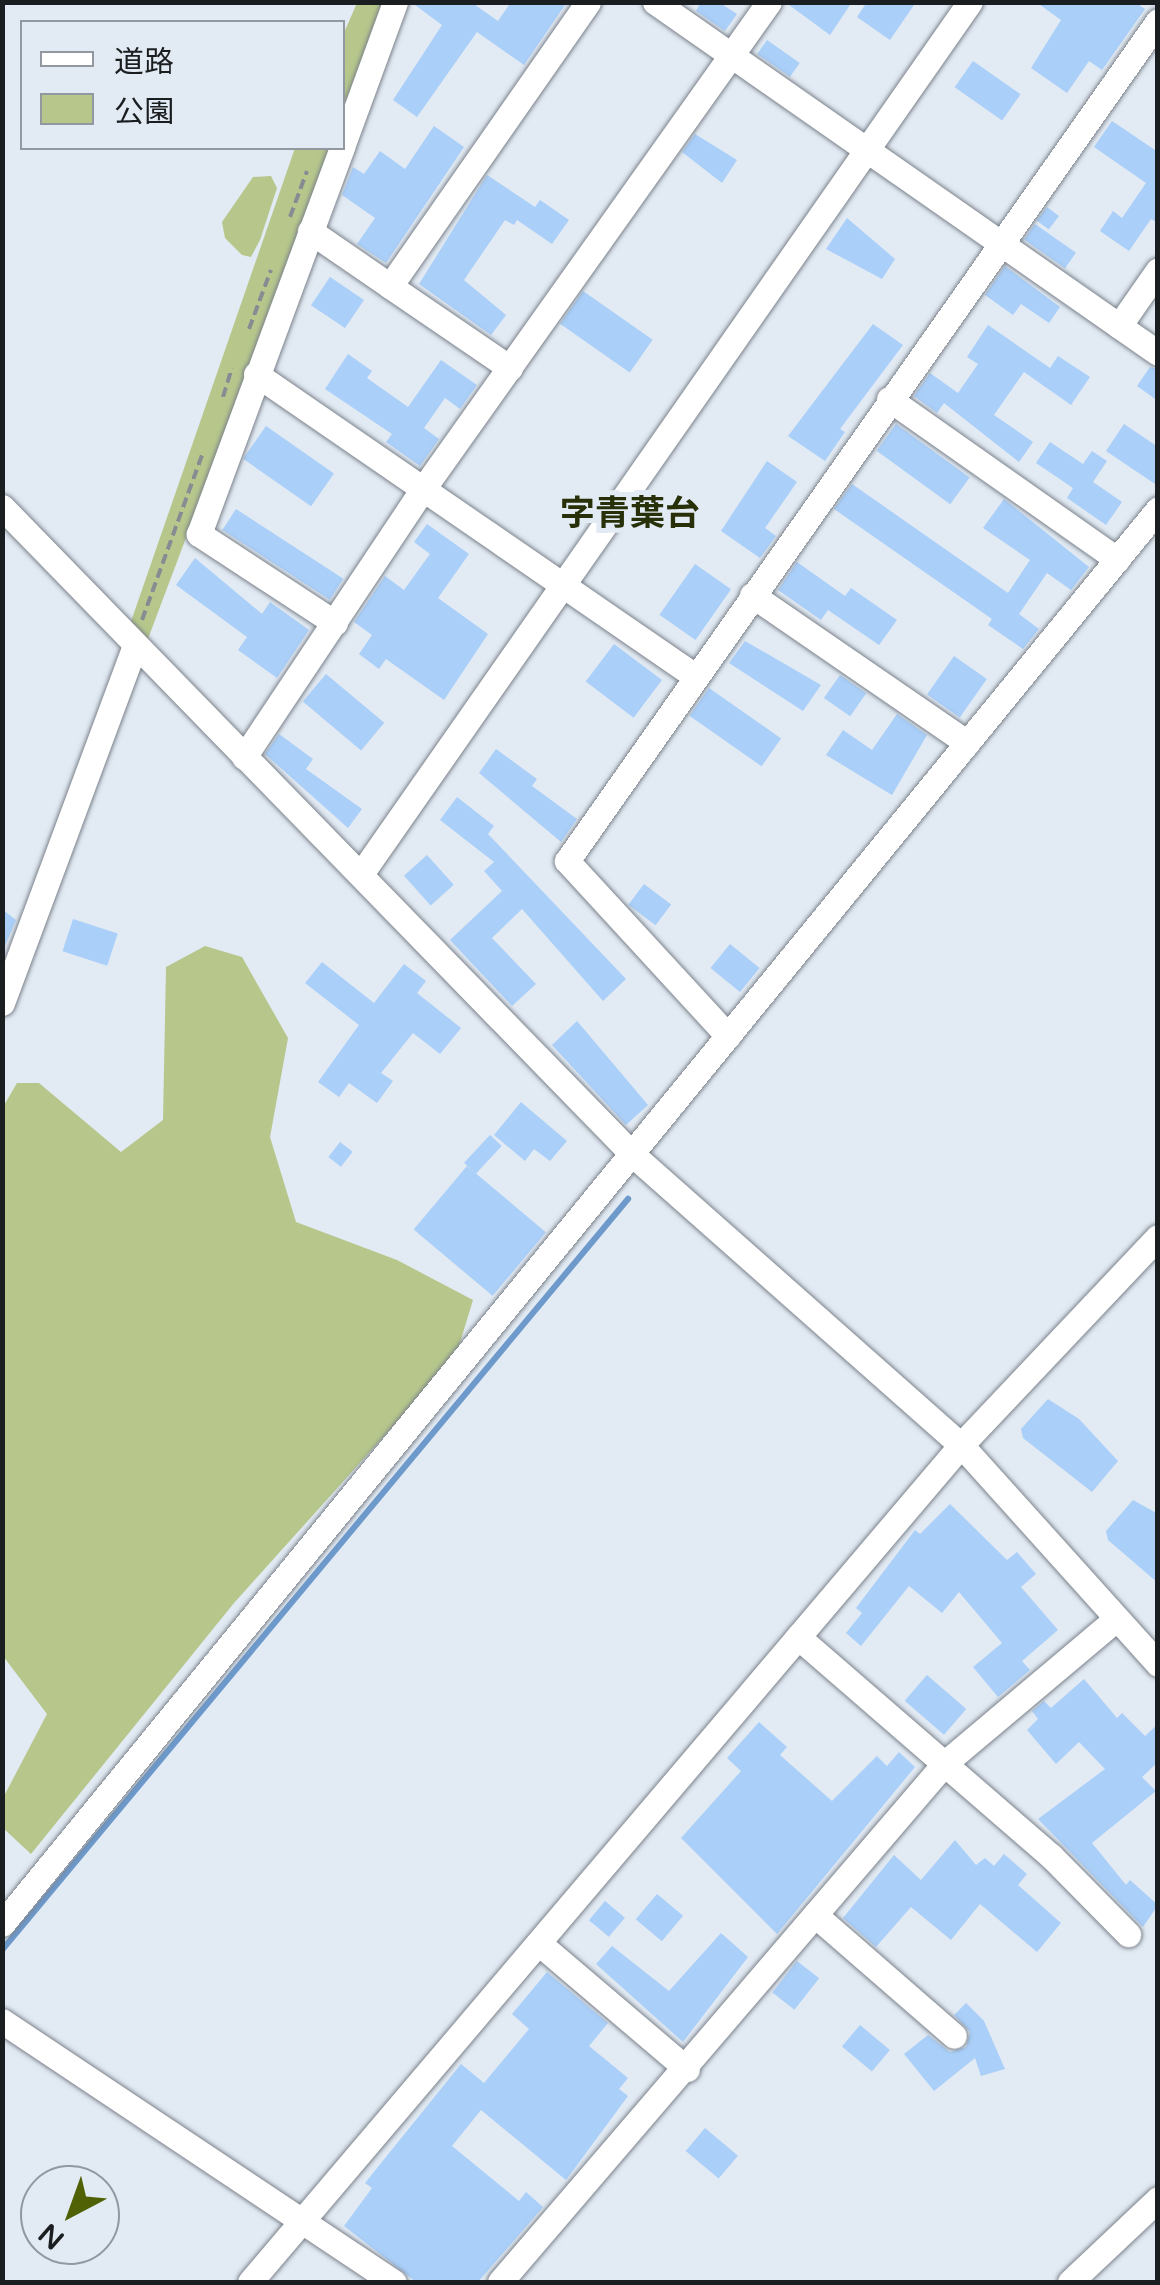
<!DOCTYPE html>
<meta charset="utf-8">
<style>
body{margin:0}
#map{position:relative;width:1160px;height:2285px;overflow:hidden;background:#e2eaf3;font-family:"Varela Round","Noto Sans JP",sans-serif}
div>[style]{position:absolute}
[style*='--x']{left:calc(var(--x)*1px);top:calc(var(--y)*1px);width:calc(var(--w)*1px);rotate:calc(var(--a)*1deg)}
.green>*{inset:0;background:#b7c78c}
.stream>*{height:6px;margin:-3px;padding:0 3px;transform-origin:3px;border-radius:3px;background:#6d99cb}
.building>*{inset:0;background:#aacff9;transform-origin:0 0}
.path>*{height:4px;margin-top:-2px;transform-origin:0;background:repeating-linear-gradient(90deg,#878c93 0 10px,transparent 0 15px)}
.roads{filter:drop-shadow(0 0 2px #7b828b) drop-shadow(0 0 2px #7b828b)}
.minor>*{height:25px;margin:-12.5px;padding:0 12.5px;transform-origin:12.5px;border-radius:12.5px;background:#fff}
span{translate:-50% -50%;white-space:nowrap;text-align:center;line-height:1.15;-webkit-text-stroke:10px #e2eaf3;paint-order:stroke}
.quarter-label{font-size:35px;color:#273008;font-weight:700}
.frame{position:absolute;inset:0;border:5px solid #1b1e21;pointer-events:none}
.legend{position:absolute;left:20px;top:20px;width:325px;height:130px;box-sizing:border-box;background:#e2eaf3;border:2px solid #92989f;margin:0;padding:12px 18px;list-style:none;font-size:30px;color:#1b1e21}
.legend li{display:flex;align-items:center;gap:20px;height:50px}
.legend b{width:50px;border:2px solid #92989f}
.north{position:absolute;left:20px;top:2165px;width:100px;height:100px;box-sizing:border-box;background:#e2eaf3;border:2px solid #92989f;border-radius:50%;rotate:221deg;font-size:28px;font-weight:700;line-height:40px;text-align:center;color:#1b1e21}
.north::after{content:'';display:block;margin:auto;width:35px;height:45px;background:#506105;clip-path:polygon(50% 0,100% 100%,50% 72%,0 100%)}
</style>
<div id="map">
<div class="green">
<i style="clip-path:polygon(357px 3px,386px 3px,343px 121px,343px 35px)"></i>
<i style="clip-path:polygon(295px 148px,333px 148px,143px 652px,127px 633px)"></i>
<i style="clip-path:polygon(271px 176px,277px 188px,260px 240px,251px 257px,242px 255px,225px 238px,222px 222px,253px 177px)"></i>
<i style="clip-path:polygon(205px 946px,242px 957px,288px 1038px,270px 1137px,296px 1222px,397px 1260px,473px 1300px,456px 1356px,234px 1603px,31px 1854px,3px 1828px,3px 1798px,47px 1714px,3px 1656px,3px 1107px,17px 1083px,39px 1083px,121px 1152px,163px 1120px,166px 967px)"></i>
</div>
<div class="stream">
<i style="--x:2;--y:1950;--w:978;--a:-50.19"></i>
</div>
<div class="building">
<i style="clip-path:polygon(411px 2px,471px 2px,498px 21px,511px 2px,567px 2px,524px 65px,477px 32px,417px 117px,393px 100px,442px 25px)"></i>
<i style="clip-path:polygon(701px 2px,720px 3px,737px 14px,725px 31px,696px 11px)"></i>
<i style="clip-path:polygon(785px 2px,852px 2px,830px 35px)"></i>
<i style="clip-path:polygon(867px 2px,916px 2px,890px 40px,857px 17px)"></i>
<i style="clip-path:polygon(1036px 2px,1135px 2px,1145px 9px,1102px 70px,1089px 61px,1067px 93px,1031px 68px,1061px 20px)"></i>
<i style="left:767px;top:40px;width:40px;height:17px;rotate:35deg"></i>
<i style="left:973px;top:61px;width:58px;height:32px;rotate:35deg"></i>
<i style="clip-path:polygon(1112px 121px,1158px 152px,1158px 223px,1151px 219px,1129px 251px,1100px 231px,1113px 211px,1122px 218px,1146px 183px,1094px 147px)"></i>
<i style="clip-path:polygon(434px 126px,464px 147px,386px 263px,357px 244px,375px 218px,342px 195px,353px 167px,364px 174px,380px 151px,405px 169px)"></i>
<i style="clip-path:polygon(695px 134px,737px 160px,722px 183px,682px 152px)"></i>
<i style="clip-path:polygon(487px 175px,535px 207px,540px 200px,569px 220px,552px 244px,517px 220px,514px 225px,505px 220px,464px 280px,506px 315px,491px 335px,419px 284px)"></i>
<i style="left:1047px;top:207px;width:15px;height:17px;rotate:37deg"></i>
<i style="clip-path:polygon(847px 218px,895px 259px,882px 279px,826px 249px)"></i>
<i style="left:1035px;top:224px;width:50px;height:19px;rotate:35deg"></i>
<i style="clip-path:polygon(1005px 266px,1060px 307px,1049px 323px,1021px 304px,1013px 315px,985px 295px)"></i>
<i style="left:330px;top:277px;width:41px;height:34px;rotate:34deg"></i>
<i style="left:583px;top:291px;width:85px;height:40px;rotate:35deg"></i>
<i style="clip-path:polygon(873px 324px,903px 345px,840px 429px,845px 432px,825px 461px,788px 436px)"></i>
<i style="clip-path:polygon(988px 325px,1050px 368px,1058px 356px,1090px 377px,1071px 405px,1024px 372px,994px 415px,1033px 442px,1019px 462px,944px 403px,937px 413px,914px 396px,930px 373px,958px 393px,978px 364px,967px 357px)"></i>
<i style="clip-path:polygon(348px 354px,372px 371px,367px 378px,408px 407px,441px 360px,477px 385px,460px 409px,445px 398px,424px 428px,439px 439px,420px 466px,386px 442px,392px 434px,325px 389px)"></i>
<i style="clip-path:polygon(1150px 367px,1158px 369px,1158px 401px,1137px 386px)"></i>
<i style="left:896px;top:424px;width:91px;height:33px;rotate:36deg"></i>
<i style="clip-path:polygon(1124px 424px,1158px 447px,1158px 486px,1106px 451px)"></i>
<i style="left:266px;top:426px;width:83px;height:40px;rotate:35deg"></i>
<i style="clip-path:polygon(1050px 442px,1083px 464px,1092px 451px,1107px 461px,1093px 482px,1122px 502px,1106px 525px,1067px 498px,1073px 488px,1036px 463px)"></i>
<i style="clip-path:polygon(767px 461px,797px 482px,765px 528px,776px 536px,760px 558px,721px 531px)"></i>
<i style="clip-path:polygon(852px 484px,1008px 593px,1030px 560px,983px 528px,1004px 499px,1089px 567px,1071px 590px,1047px 573px,1019px 614px,1039px 629px,1023px 649px,988px 625px,992px 619px,834px 509px)"></i>
<i style="left:236px;top:509px;width:128px;height:25px;rotate:33deg"></i>
<i style="clip-path:polygon(427px 524px,469px 554px,438px 598px,488px 634px,444px 700px,386px 659px,379px 669px,359px 654px,372px 635px,354px 622px,385px 576px,404px 590px,430px 554px,414px 542px)"></i>
<i style="clip-path:polygon(195px 558px,262px 614px,270px 602px,309px 630px,277px 678px,238px 650px,247px 637px,176px 585px)"></i>
<i style="clip-path:polygon(797px 562px,845px 596px,851px 588px,897px 620px,879px 645px,828px 610px,821px 620px,778px 590px)"></i>
<i style="left:695px;top:564px;width:44px;height:62px;rotate:35deg"></i>
<i style="clip-path:polygon(745px 641px,821px 685px,803px 711px,729px 663px)"></i>
<i style="left:614px;top:644px;width:60px;height:47px;rotate:37deg"></i>
<i style="left:954px;top:656px;width:40px;height:47px;rotate:35deg"></i>
<i style="left:326px;top:674px;width:76px;height:36px;rotate:40deg"></i>
<i style="left:840px;top:675px;width:32px;height:28px;rotate:35deg"></i>
<i style="left:709px;top:688px;width:88px;height:34px;rotate:35deg"></i>
<i style="clip-path:polygon(897px 714px,927px 735px,892px 795px,826px 755px,843px 730px,872px 750px)"></i>
<i style="clip-path:polygon(279px 734px,313px 759px,306px 769px,362px 809px,348px 828px,265px 754px)"></i>
<i style="clip-path:polygon(496px 749px,537px 779px,532px 786px,577px 819px,561px 842px,479px 773px)"></i>
<i style="clip-path:polygon(457px 797px,494px 826px,488px 834px,626px 979px,603px 1001px,522px 909px,492px 938px,536px 984px,512px 1006px,450px 940px,502px 891px,484px 871px,494px 862px,440px 820px)"></i>
<i style="left:427px;top:855px;width:40px;height:31px;rotate:48deg"></i>
<i style="left:644px;top:884px;width:34px;height:26px;rotate:37deg"></i>
<i style="clip-path:polygon(2px 909px,16px 920px,2px 953px)"></i>
<i style="left:73px;top:919px;width:47px;height:34px;rotate:18deg"></i>
<i style="left:730px;top:944px;width:38px;height:31px;rotate:39deg"></i>
<i style="clip-path:polygon(322px 962px,374px 1003px,404px 964px,426px 981px,417px 993px,461px 1028px,440px 1054px,413px 1033px,381px 1073px,393px 1081px,377px 1103px,349px 1083px,339px 1097px,318px 1082px,359px 1025px,305px 983px)"></i>
<i style="clip-path:polygon(577px 1021px,648px 1105px,626px 1125px,552px 1045px)"></i>
<i style="clip-path:polygon(521px 1102px,567px 1141px,550px 1161px,534px 1149px,525px 1161px,494px 1135px)"></i>
<i style="left:490px;top:1135px;width:16px;height:38px;rotate:43deg"></i>
<i style="left:340px;top:1142px;width:16px;height:19px;rotate:38deg"></i>
<i style="left:467px;top:1166px;width:103px;height:83px;rotate:40deg"></i>
<i style="clip-path:polygon(1048px 1399px,1079px 1419px,1118px 1461px,1092px 1492px,1023px 1438px,1021px 1429px)"></i>
<i style="clip-path:polygon(1133px 1500px,1158px 1514px,1158px 1583px,1108px 1540px,1106px 1531px)"></i>
<i style="clip-path:polygon(950px 1504px,1007px 1560px,1017px 1552px,1036px 1574px,1021px 1587px,1058px 1630px,1022px 1661px,1030px 1670px,998px 1697px,973px 1667px,1002px 1643px,959px 1592px,942px 1613px,909px 1586px,861px 1646px,846px 1633px,862px 1613px,856px 1608px,915px 1530px,920px 1534px)"></i>
<i style="left:927px;top:1675px;width:52px;height:34px;rotate:41deg"></i>
<i style="clip-path:polygon(1084px 1679px,1117px 1718px,1122px 1713px,1145px 1736px,1158px 1724px,1158px 1762px,1142px 1777px,1156px 1791px,1092px 1843px,1126px 1885px,1130px 1880px,1158px 1905px,1143px 1927px,1038px 1819px,1105px 1769px,1079px 1742px,1056px 1764px,1027px 1730px,1038px 1719px,1032px 1711px,1044px 1701px,1051px 1708px)"></i>
<i style="clip-path:polygon(759px 1722px,787px 1747px,780px 1755px,832px 1801px,877px 1756px,887px 1766px,899px 1752px,915px 1767px,777px 1934px,681px 1838px,741px 1771px,727px 1758px)"></i>
<i style="clip-path:polygon(955px 1840px,976px 1865px,985px 1858px,994px 1866px,1004px 1854px,1027px 1874px,1018px 1885px,1061px 1923px,1037px 1952px,980px 1904px,951px 1940px,911px 1907px,876px 1947px,843px 1918px,894px 1855px,921px 1880px)"></i>
<i style="left:657px;top:1894px;width:34px;height:33px;rotate:40deg"></i>
<i style="left:605px;top:1901px;width:26px;height:25px;rotate:40deg"></i>
<i style="clip-path:polygon(721px 1933px,748px 1957px,683px 2042px,596px 1964px,612px 1946px,669px 1991px)"></i>
<i style="left:797px;top:1961px;width:28px;height:40px;rotate:38deg"></i>
<i style="clip-path:polygon(547px 1972px,608px 2023px,589px 2046px,628px 2078px,619px 2089px,628px 2096px,566px 2180px,481px 2110px,452px 2146px,519px 2201px,526px 2192px,543px 2207px,478px 2282px,416px 2282px,344px 2226px,372px 2188px,365px 2183px,461px 2064px,484px 2083px,529px 2029px,512px 2014px)"></i>
<i style="clip-path:polygon(966px 2003px,984px 2021px,1005px 2069px,981px 2076px,975px 2058px,934px 2091px,904px 2054px,928px 2035px,950px 2052px,966px 2047px,970px 2032px,954px 2015px)"></i>
<i style="left:860px;top:2025px;width:39px;height:28px;rotate:40deg"></i>
<i style="left:705px;top:2128px;width:43px;height:30px;rotate:40deg"></i>
</div>
<div class="path">
<i style="--x:290;--y:217;--w:49;--a:-69.7"></i>
<i style="--x:249;--y:329;--w:63;--a:-69.6"></i>
<i style="--x:223;--y:397;--w:30;--a:-73"></i>
<i style="--x:142;--y:620;--w:179;--a:-70"></i>
</div>
<div class="roads">
<div class="minor">
<i style="--x:655;--y:2;--w:613;--a:34.91"></i>
<i style="--x:342;--y:147;--w:154;--a:-69.9"></i>
<i style="--x:310;--y:231;--w:97;--a:34.5"></i>
<i style="--x:1119;--y:326;--w:68;--a:-55.1"></i>
<i style="--x:510;--y:368;--w:145;--a:-145.7"></i>
<i style="--x:390;--y:286;--w:346;--a:-55.1"></i>
<i style="--x:256;--y:374;--w:533;--a:34.53"></i>
<i style="--x:889;--y:399;--w:279;--a:35.1"></i>
<i style="--x:2;--y:507;--w:904;--a:45.76"></i>
<i style="--x:633;--y:1155;--w:438;--a:41.5"></i>
<i style="--x:961;--y:1445;--w:295;--a:48"></i>
<i style="--x:752;--y:595;--w:261;--a:34.5"></i>
<i style="--x:335;--y:623;--w:163;--a:-146.8"></i>
<i style="--x:199;--y:534;--w:412;--a:-69.7"></i>
<i style="--x:244;--y:757;--w:322;--a:-56.3"></i>
<i style="--x:423;--y:489;--w:597;--a:-54.61"></i>
<i style="--x:363;--y:871;--w:1060;--a:-55.07"></i>
<i style="--x:2;--y:1003;--w:378;--a:-69.6"></i>
<i style="--x:728;--y:1036;--w:238;--a:-132.6"></i>
<i style="--x:567;--y:861;--w:1027;--a:-54.87"></i>
<i style="--x:798;--y:1637;--w:335;--a:40.9"></i>
<i style="--x:1051;--y:1856;--w:110;--a:45.4"></i>
<i style="--x:815;--y:1915;--w:184;--a:41"></i>
<i style="--x:2;--y:1924;--w:1827;--a:-50.75"></i>
<i style="--x:540;--y:1944;--w:193;--a:40.4"></i>
<i style="--x:2;--y:2021;--w:471;--a:33.7"></i>
<i style="--x:250;--y:2282;--w:1098;--a:-49.65"></i>
<i style="--x:961;--y:1445;--w:286;--a:-46.6"></i>
<i style="--x:500;--y:2282;--w:684;--a:-49.39"></i>
<i style="--x:945;--y:1763;--w:224;--a:-40.1"></i>
<i style="--x:1070;--y:2282;--w:121;--a:-43.3"></i>
</div>
</div>
<div class="quarter-label">
<span style="left:630px;top:514px">字青葉台</span>
</div>
<div class="frame"></div>
<ul class="legend">
<li><b style="height:12px;background:#fff"></b>道路</li>
<li><b style="height:28px;background:#b7c78c"></b>公園</li>
</ul>
<div class="north">N</div>
</div>
